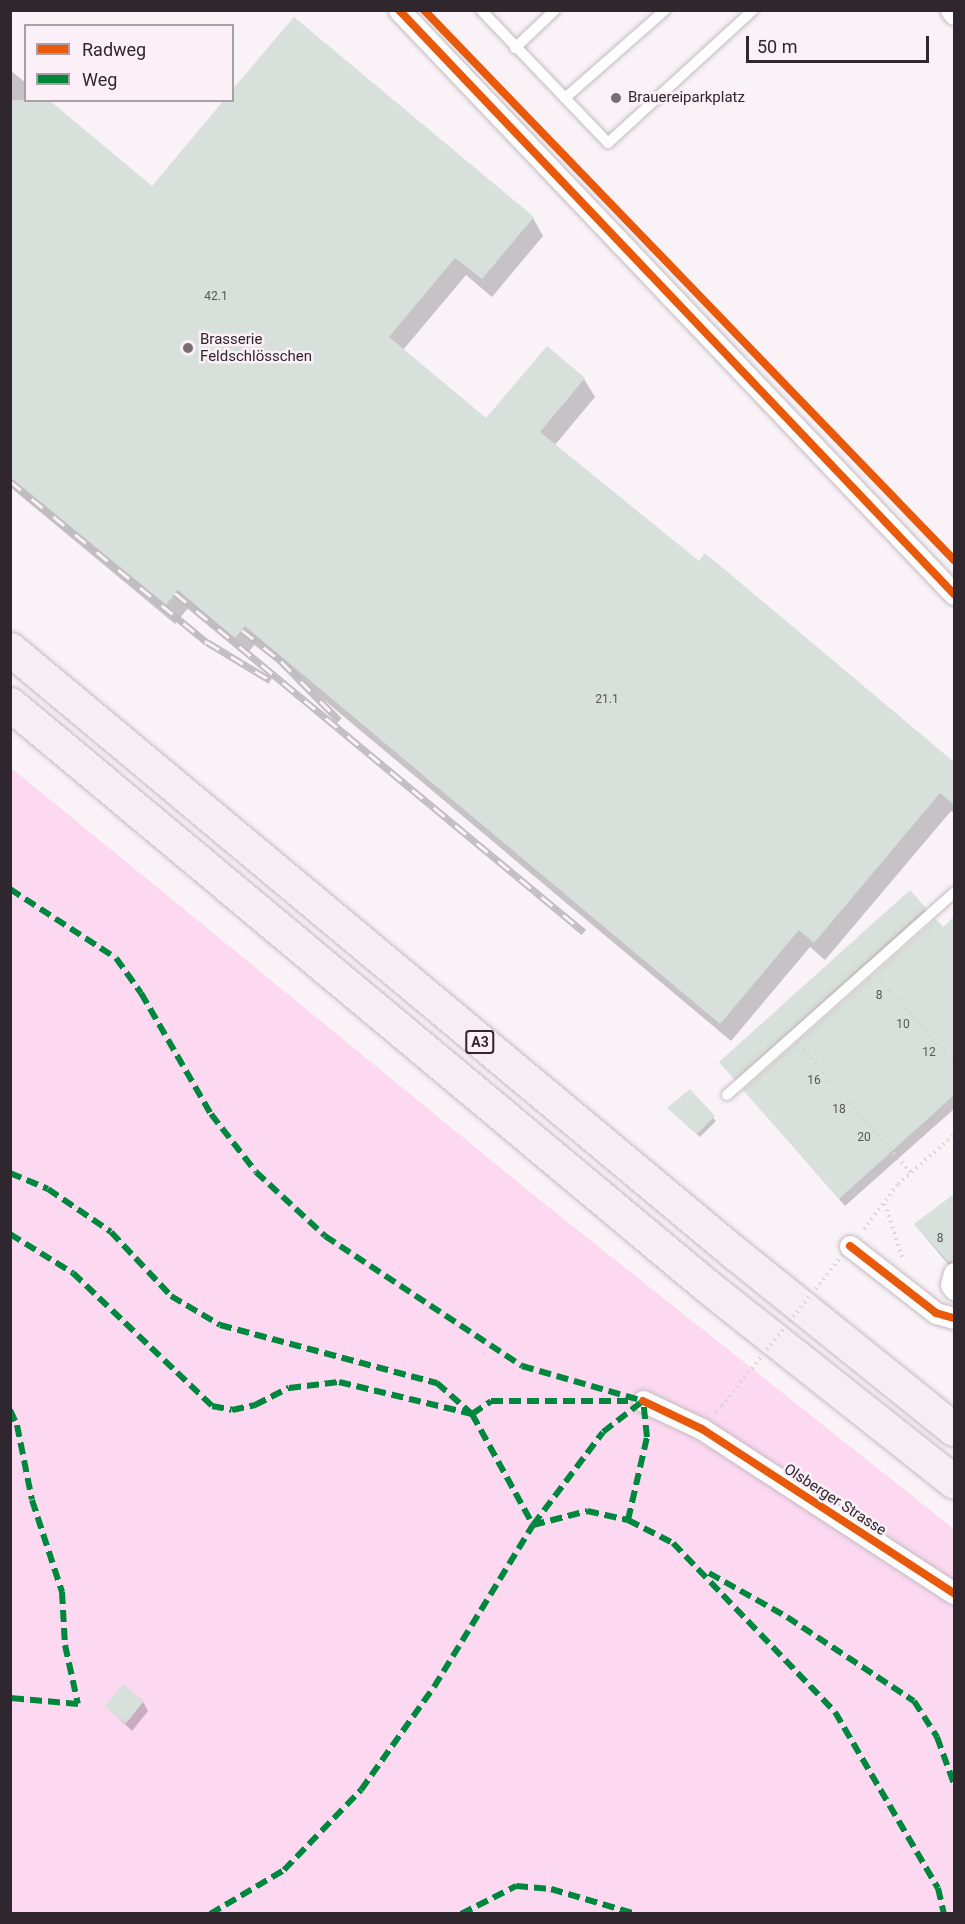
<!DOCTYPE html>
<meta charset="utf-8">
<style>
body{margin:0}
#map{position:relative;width:965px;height:1924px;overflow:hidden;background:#f9f3f7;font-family:Roboto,sans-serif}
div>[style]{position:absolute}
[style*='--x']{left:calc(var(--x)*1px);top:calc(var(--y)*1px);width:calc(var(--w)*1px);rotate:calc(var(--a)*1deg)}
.green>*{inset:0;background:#fcd8f1}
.shadow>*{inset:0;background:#0003}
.building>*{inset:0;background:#d7e0da;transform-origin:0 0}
.path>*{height:4px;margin-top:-2px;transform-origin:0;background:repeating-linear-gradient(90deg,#d6d4d5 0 1.5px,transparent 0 6px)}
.roads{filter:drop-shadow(0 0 2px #c3bbc1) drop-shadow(0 0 2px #c3bbc1)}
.lane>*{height:10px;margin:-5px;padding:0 5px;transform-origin:5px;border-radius:5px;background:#fefdfe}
.street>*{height:21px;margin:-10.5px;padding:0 10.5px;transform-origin:10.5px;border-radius:10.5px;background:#fefdfe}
.highway>*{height:33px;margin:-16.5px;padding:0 16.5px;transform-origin:16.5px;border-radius:16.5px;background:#f6eef4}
.rail>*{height:7px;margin-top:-3.5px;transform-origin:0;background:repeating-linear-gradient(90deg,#fcf0f8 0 14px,#bfbdbf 0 28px);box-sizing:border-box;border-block:2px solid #bfbdbf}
.path-bridge>*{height:4px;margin-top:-2px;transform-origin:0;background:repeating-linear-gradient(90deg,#d6d4d5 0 1.5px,transparent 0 6px)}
.quiet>*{height:6px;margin-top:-3px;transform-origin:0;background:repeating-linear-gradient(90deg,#00873e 0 12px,transparent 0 18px)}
.cycleway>*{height:8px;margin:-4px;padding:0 4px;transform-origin:4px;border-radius:4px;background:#e8590c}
.dots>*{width:16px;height:16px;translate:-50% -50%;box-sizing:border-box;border:3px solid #fcf0f8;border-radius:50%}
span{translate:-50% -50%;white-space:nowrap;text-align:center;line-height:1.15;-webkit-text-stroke:5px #fcf0f8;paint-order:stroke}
.number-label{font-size:12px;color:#5a5458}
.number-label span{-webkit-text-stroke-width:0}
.shield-label span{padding:2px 4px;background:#fcf0f8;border:2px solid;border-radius:4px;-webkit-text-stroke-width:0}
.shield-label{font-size:14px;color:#30262d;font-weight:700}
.poi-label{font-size:15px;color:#30262d}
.left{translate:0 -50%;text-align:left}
.street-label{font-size:15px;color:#30262d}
.frame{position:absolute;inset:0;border:12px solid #30262d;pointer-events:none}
.legend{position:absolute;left:24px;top:24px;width:210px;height:78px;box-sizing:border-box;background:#fcf0f8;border:2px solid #aa9fa7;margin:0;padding:8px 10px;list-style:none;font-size:18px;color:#30262d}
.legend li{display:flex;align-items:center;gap:12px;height:30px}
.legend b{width:30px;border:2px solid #aa9fa7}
.scale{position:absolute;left:746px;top:36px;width:183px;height:27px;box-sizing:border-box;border:3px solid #30262d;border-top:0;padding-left:8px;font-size:18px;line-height:21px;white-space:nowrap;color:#30262d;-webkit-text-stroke:4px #fcf0f8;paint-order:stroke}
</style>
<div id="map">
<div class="green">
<i style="clip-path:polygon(10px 767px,541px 1201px,954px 1529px,954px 1913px,11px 1913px)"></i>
</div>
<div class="shadow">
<i style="clip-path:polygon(10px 70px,26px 83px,26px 100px,152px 189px,533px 218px,543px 236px,492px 297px,466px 275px,403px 350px,486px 420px,547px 348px,584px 379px,595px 397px,554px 446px,699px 563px,706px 555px,954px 764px,954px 813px,951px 811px,825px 960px,810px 947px,731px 1041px,256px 643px,246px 655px,189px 607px,175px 624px,10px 487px)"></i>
<i style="clip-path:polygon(925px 909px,927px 913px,737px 1082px,724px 1067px)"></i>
<i style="clip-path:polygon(954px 919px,954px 1109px,845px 1206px,745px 1091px)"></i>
<i style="clip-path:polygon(690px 1091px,716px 1121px,700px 1137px,669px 1109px)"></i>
<i style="clip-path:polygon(954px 1195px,954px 1269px,953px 1270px,915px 1225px)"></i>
<i style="clip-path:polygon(143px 1702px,148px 1711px,132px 1731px,107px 1707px)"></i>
</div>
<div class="building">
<i style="clip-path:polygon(294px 17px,534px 217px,482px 279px,455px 258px,389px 337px,486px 418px,547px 346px,585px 378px,540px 432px,699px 561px,705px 553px,954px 762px,954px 805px,940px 793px,814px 943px,799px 930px,720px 1024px,245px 626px,235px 638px,178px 590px,164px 607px,10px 479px,10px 100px,49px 100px,152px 186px,224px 100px,232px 100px,232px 90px)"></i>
<i style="left:910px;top:890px;width:24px;height:257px;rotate:48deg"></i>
<i style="clip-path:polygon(954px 917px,954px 1095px,839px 1199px,743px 1090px,936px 919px,943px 927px)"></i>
<i style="clip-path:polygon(690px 1089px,715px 1116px,697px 1134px,667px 1108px)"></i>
<i style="clip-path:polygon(954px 1194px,954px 1261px,948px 1262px,914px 1224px)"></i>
<i style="left:123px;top:1684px;width:27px;height:29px;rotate:39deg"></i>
</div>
<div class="path">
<i style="--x:881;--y:981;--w:110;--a:48.3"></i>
<i style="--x:803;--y:1049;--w:164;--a:48.9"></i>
<i style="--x:885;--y:1204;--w:56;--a:72.2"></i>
<i style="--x:864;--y:1229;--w:56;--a:-52.9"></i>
<i style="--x:898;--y:1184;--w:74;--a:-41.2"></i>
<i style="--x:716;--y:1412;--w:8;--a:-45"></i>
</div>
<div class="roads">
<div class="lane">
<i style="--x:481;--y:10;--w:184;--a:46.3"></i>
<i style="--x:608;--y:143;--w:197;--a:-42.5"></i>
<i style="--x:515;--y:48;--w:55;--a:-43.5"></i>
<i style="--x:565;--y:98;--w:133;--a:-41.3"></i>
<i style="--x:727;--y:1095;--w:304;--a:-41.7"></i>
</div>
<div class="street">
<i style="--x:399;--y:10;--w:806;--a:46.46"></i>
<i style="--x:951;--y:10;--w:5;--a:53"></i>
<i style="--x:850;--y:1246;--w:109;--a:37.9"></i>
<i style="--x:936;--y:1313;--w:19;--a:16"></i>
<i style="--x:954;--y:1273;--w:12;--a:104"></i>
<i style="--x:951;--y:1285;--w:5;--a:53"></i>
<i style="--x:643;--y:1401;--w:65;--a:25.4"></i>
<i style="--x:702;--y:1429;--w:301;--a:33.1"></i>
</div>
<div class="highway">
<i style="--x:10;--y:649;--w:945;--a:39.81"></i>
<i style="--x:736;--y:1254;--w:280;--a:38.8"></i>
<i style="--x:10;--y:704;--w:908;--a:39.86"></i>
<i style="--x:707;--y:1286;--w:315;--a:38.4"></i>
</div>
</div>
<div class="rail">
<i style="--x:10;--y:481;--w:254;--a:39.3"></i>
<i style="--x:207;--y:642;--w:74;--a:31.1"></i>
<i style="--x:175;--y:593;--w:531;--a:39.65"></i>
<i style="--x:242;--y:630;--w:50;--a:38.5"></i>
<i style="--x:281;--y:661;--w:83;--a:45.5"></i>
</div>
<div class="path-bridge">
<i style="--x:722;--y:1406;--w:197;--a:-51.4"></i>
</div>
<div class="quiet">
<i style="--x:10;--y:889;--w:126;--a:33.1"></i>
<i style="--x:116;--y:958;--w:43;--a:54.5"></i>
<i style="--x:141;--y:993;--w:140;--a:60"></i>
<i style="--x:211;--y:1114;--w:73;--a:52.2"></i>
<i style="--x:256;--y:1172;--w:94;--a:42.8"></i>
<i style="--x:325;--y:1236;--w:236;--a:33.4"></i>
<i style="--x:522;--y:1366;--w:126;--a:16.1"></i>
<i style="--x:10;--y:1173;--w:41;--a:22.8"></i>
<i style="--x:48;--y:1189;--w:76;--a:34.3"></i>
<i style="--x:111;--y:1232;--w:88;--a:46.8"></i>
<i style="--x:171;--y:1296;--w:57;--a:30.6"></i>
<i style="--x:220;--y:1325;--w:225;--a:15"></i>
<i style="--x:437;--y:1383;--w:47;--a:41.5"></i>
<i style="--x:472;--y:1414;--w:127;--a:61.2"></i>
<i style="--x:533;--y:1525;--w:56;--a:-14.5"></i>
<i style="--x:587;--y:1511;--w:42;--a:12.4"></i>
<i style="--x:628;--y:1520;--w:51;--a:27.1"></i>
<i style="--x:673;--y:1543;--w:234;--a:46.2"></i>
<i style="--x:835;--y:1712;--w:204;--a:59.7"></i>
<i style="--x:938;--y:1888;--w:27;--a:77"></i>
<i style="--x:10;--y:1234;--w:74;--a:31.8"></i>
<i style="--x:73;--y:1273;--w:192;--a:43.7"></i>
<i style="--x:212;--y:1406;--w:20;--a:11"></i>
<i style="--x:232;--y:1410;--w:24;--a:-12"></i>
<i style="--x:255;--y:1405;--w:38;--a:-27"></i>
<i style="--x:289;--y:1388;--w:50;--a:-6.8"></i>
<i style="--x:339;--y:1382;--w:137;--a:13.5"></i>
<i style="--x:472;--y:1414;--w:23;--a:-34"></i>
<i style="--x:491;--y:1401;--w:137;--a:0"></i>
<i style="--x:10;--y:1410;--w:17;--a:65"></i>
<i style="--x:17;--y:1425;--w:76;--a:78.7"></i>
<i style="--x:32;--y:1500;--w:97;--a:71.9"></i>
<i style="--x:62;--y:1592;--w:53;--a:86.8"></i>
<i style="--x:65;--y:1645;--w:60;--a:77.6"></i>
<i style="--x:78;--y:1704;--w:68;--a:-175"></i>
<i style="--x:628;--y:1520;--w:85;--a:-77.1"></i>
<i style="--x:647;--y:1437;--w:36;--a:-96"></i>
<i style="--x:709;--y:1573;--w:90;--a:29.4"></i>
<i style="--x:787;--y:1617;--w:152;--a:33.5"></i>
<i style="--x:914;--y:1701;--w:43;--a:57.4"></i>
<i style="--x:937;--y:1737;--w:50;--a:70.1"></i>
<i style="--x:210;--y:1914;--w:86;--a:-30.7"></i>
<i style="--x:284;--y:1870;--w:111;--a:-46.1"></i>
<i style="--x:361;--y:1790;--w:126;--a:-54.7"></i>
<i style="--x:434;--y:1687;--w:190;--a:-58.6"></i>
<i style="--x:533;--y:1525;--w:116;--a:-53"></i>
<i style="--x:603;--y:1432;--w:51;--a:-37.8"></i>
<i style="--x:461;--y:1914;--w:62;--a:-27"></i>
<i style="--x:516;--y:1886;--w:35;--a:5"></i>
<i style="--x:551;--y:1889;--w:89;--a:16.4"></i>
</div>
<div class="cycleway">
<i style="--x:399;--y:10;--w:806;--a:46.46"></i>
<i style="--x:424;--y:10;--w:764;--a:46.06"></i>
<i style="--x:850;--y:1246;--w:109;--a:37.9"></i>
<i style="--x:936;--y:1313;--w:19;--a:16"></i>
<i style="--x:643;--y:1401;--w:65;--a:25.4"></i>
<i style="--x:702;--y:1429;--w:301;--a:33.1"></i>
</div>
<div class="dots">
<i style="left:616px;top:98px;background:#766e74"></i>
<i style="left:188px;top:348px;background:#766e74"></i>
</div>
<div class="number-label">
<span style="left:216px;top:297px">42.1</span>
<span style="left:607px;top:700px">21.1</span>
<span style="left:879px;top:996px">8</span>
<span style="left:903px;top:1025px">10</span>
<span style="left:929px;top:1053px">12</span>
<span style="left:814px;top:1081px">16</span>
<span style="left:839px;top:1110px">18</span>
<span style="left:864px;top:1138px">20</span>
<span style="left:940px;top:1239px">8</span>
</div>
<div class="shield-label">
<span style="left:480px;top:1042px">A3</span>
</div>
<div class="poi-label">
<span class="left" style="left:628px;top:98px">Brauereiparkplatz</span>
<span class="left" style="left:200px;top:348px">Brasserie<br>Feldschlösschen</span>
</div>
<div class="street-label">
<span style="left:835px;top:1500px;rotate:33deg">Olsberger Strasse</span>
</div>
<div class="frame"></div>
<ul class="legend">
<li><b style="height:8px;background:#e8590c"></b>Radweg</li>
<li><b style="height:8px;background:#00873e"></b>Weg</li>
</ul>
<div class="scale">50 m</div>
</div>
